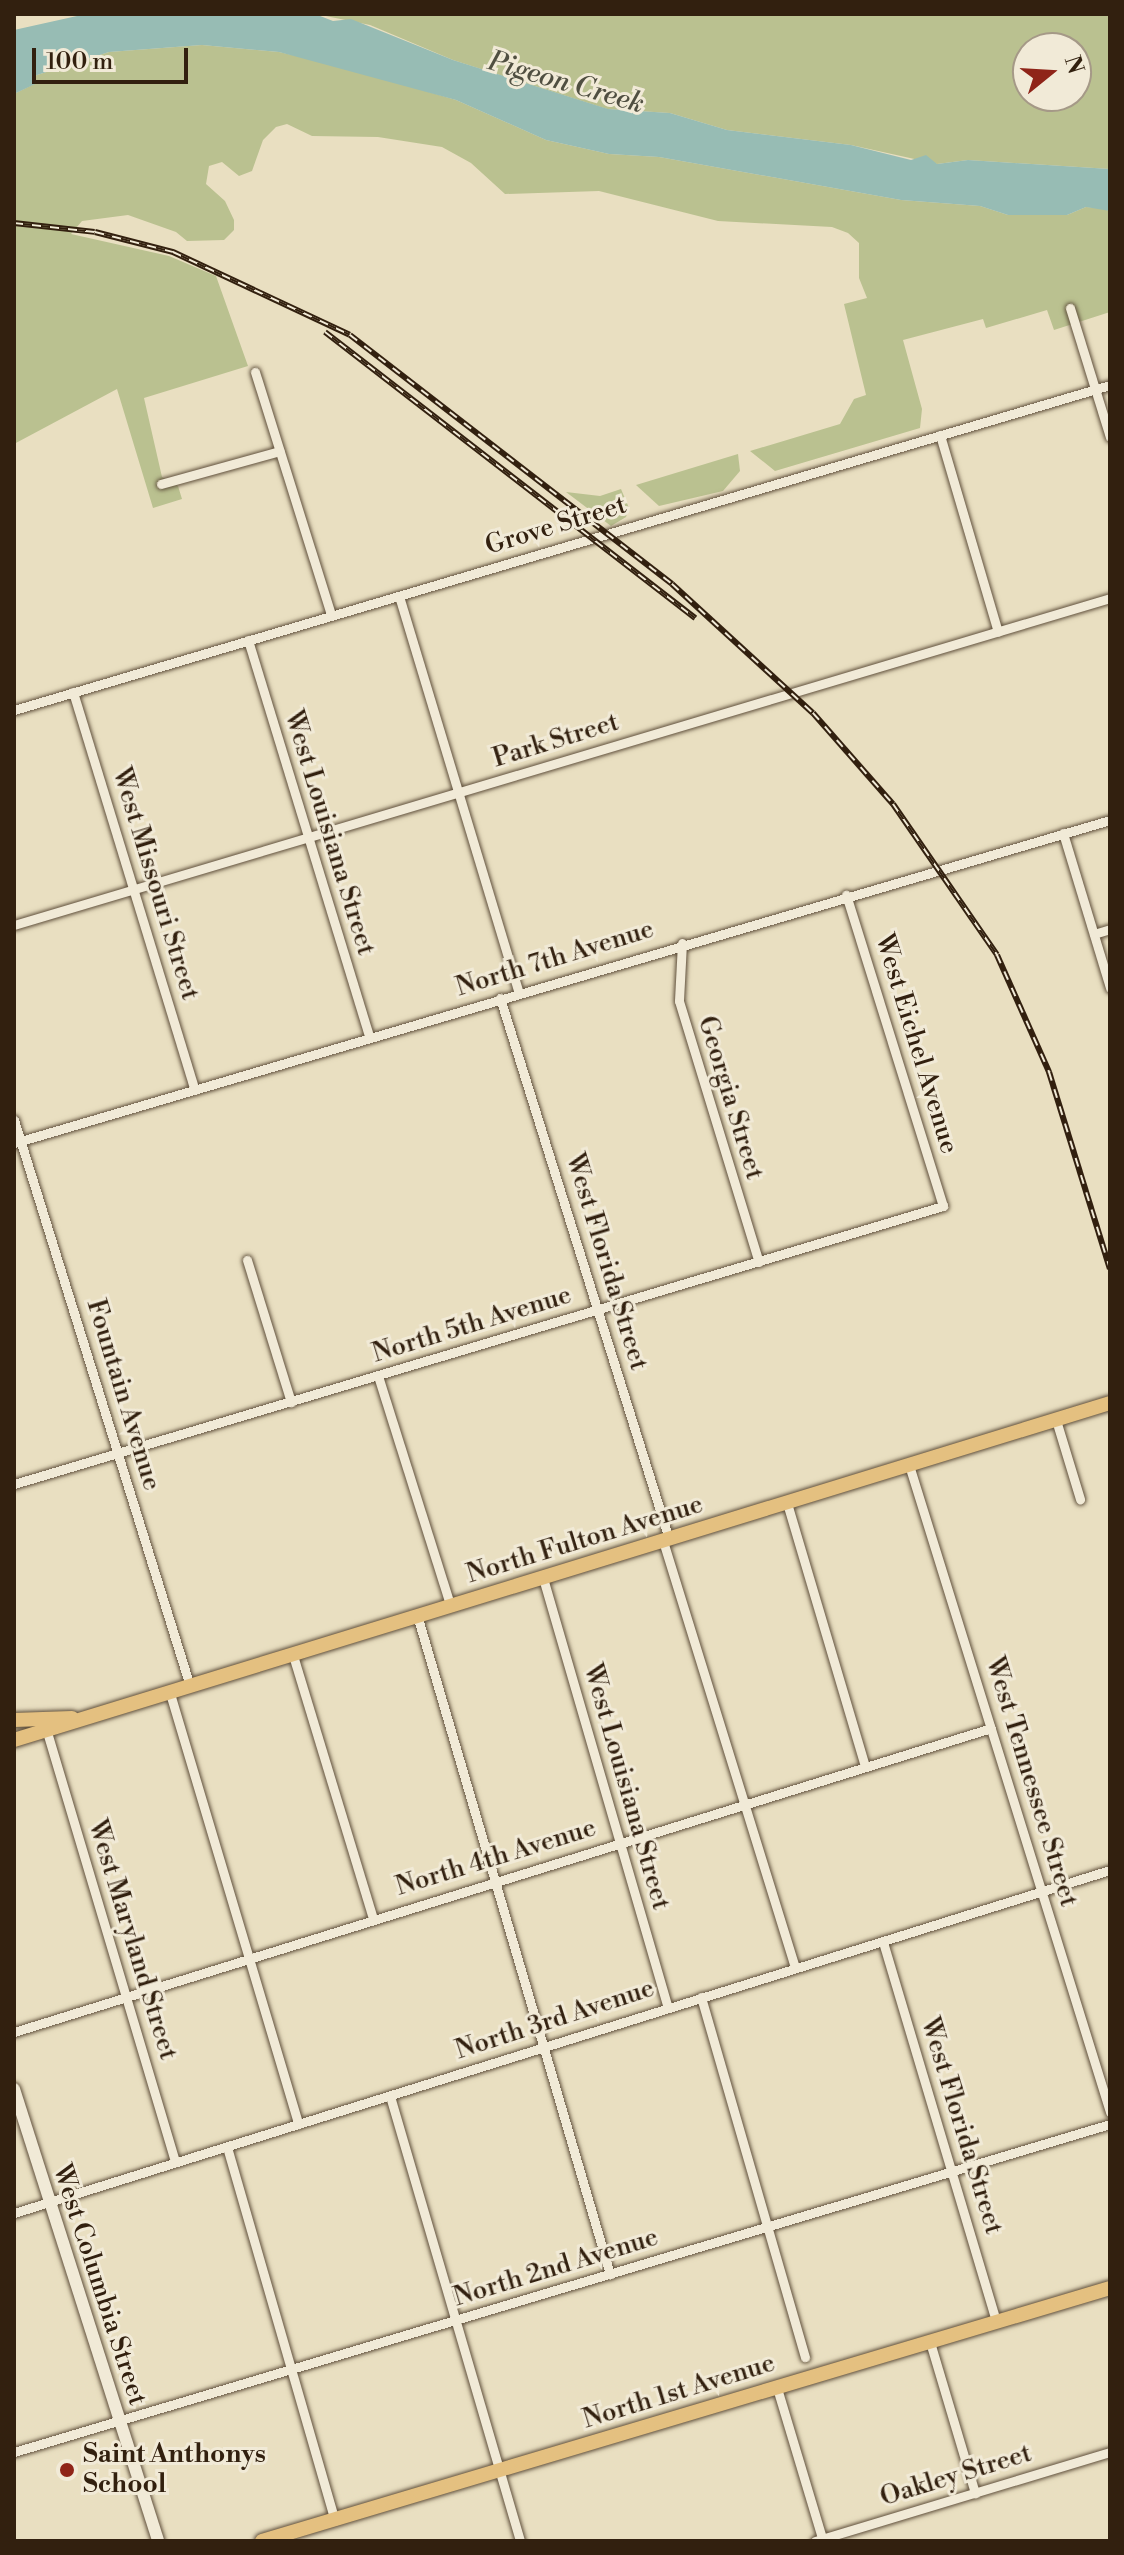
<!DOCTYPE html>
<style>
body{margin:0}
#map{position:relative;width:1124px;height:2555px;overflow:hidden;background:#e9dfc1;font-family:"Libre Bodoni",serif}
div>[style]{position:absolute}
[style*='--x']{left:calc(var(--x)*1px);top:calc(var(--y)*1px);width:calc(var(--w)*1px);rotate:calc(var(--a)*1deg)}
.green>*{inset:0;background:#bac190}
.water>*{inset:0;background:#97bcb4}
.roads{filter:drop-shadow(0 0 2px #60503c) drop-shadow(0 0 2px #60503c)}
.street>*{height:9px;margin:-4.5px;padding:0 4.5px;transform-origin:4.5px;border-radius:4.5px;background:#f1ead7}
.secondary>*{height:12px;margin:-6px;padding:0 6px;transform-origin:6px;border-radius:6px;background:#f1ead7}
.primary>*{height:14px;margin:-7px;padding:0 7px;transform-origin:7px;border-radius:7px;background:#e4c080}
.rail>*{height:6px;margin-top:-3px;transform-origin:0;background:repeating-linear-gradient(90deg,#f1ead7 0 9px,#32200f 0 18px);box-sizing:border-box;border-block:2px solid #32200f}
.dots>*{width:22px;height:22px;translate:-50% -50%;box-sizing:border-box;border:4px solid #f1ead7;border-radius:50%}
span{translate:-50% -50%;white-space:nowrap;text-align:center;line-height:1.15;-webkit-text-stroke:6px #f1ead7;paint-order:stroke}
.street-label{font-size:26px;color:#32200f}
.poi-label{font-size:26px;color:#32200f;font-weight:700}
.left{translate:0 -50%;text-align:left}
.water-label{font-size:28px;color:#504f41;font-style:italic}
.frame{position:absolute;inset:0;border:16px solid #32200f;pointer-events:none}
.north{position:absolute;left:1012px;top:32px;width:80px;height:80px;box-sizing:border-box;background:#f1ead7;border:2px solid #a59987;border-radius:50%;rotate:72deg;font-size:22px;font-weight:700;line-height:32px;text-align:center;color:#32200f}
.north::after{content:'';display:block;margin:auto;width:28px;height:36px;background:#8f2418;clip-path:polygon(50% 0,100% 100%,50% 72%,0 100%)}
.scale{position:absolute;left:32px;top:48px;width:156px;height:36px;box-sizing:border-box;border:4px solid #32200f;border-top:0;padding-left:10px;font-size:24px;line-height:28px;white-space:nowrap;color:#32200f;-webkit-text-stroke:6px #f1ead7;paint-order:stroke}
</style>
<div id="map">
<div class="green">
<i style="clip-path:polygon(evenodd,316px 14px,1110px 14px,1110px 169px,968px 160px,937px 164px,851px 145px,727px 130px,670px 113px,607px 109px,453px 60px,370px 25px,316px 14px,1028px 48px,1076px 48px,1076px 96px,1028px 96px,1028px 48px)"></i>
<i style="clip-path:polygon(202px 45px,279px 52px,341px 66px,456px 100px,546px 140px,609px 154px,659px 157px,901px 200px,980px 206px,1008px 215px,1067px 215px,1086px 207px,1101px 208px,1110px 211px,1110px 312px,1054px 330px,1047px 310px,986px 328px,983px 319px,903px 340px,922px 409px,920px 428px,775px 471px,750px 451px,840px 424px,854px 399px,866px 395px,844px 304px,867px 298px,859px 278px,859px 243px,848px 233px,832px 227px,718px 221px,599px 191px,505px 194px,471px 163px,442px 147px,378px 137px,312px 136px,287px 124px,276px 127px,263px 140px,252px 171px,239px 176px,222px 162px,209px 166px,206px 184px,225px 201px,234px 220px,234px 230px,224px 240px,187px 241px,176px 232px,128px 215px,82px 221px,71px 234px,169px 256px,216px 276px,248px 366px,144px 398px,162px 477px,178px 486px,182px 499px,153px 508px,117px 389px,14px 444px,14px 94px,34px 84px,34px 76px,109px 52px)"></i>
<i style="clip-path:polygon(738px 454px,740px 471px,723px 491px,659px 506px,636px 485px)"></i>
<i style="clip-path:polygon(621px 489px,629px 508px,626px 517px,611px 526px,566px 492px,600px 496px)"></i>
</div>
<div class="water">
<i style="clip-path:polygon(86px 14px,315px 14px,333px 21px,351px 19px,453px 60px,608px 109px,670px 113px,727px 130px,851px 145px,911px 160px,926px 155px,937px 164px,968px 160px,1110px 169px,1110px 211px,1086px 207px,1067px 215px,1008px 215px,980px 206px,901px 200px,659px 157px,609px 154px,546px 140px,456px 100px,279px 52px,202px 45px,109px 52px,34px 76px,35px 84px,14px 94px,14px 30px)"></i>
</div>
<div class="roads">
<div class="street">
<i style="--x:1070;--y:308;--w:135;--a:72.8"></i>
<i style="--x:255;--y:372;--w:255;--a:72.6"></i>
<i style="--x:940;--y:435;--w:205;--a:73.6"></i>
<i style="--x:161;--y:484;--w:123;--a:-15.5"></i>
<i style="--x:399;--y:596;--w:415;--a:73.2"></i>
<i style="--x:248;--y:640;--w:416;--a:73"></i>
<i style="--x:73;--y:692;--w:416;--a:73"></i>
<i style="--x:14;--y:710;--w:1143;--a:-16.52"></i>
<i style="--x:1063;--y:833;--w:162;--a:73.1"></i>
<i style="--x:14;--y:925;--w:1144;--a:-16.61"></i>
<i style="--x:1094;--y:934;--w:17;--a:-17"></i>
<i style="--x:682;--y:943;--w:58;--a:93"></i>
<i style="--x:679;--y:1001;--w:273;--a:73"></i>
<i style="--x:500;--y:998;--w:567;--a:72.65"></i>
<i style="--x:14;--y:1120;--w:590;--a:72.73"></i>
<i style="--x:14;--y:1143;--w:1143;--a:-16.42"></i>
<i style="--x:247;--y:1260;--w:149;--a:72.8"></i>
<i style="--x:378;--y:1376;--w:240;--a:72.5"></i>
<i style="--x:1056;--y:1420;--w:83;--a:73.1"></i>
<i style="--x:909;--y:1465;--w:678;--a:72.74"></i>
<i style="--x:14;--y:1484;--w:970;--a:-16.66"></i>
<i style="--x:943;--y:1206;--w:326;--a:-107.3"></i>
<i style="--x:787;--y:1503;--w:274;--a:73.5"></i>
<i style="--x:663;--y:1541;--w:447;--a:72.8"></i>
<i style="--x:543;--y:1578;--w:447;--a:73.8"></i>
<i style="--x:417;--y:1615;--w:687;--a:73.68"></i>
<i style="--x:292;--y:1652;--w:279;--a:73.1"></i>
<i style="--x:169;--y:1690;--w:453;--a:73.4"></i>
<i style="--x:47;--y:1732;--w:449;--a:73.4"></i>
<i style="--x:883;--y:1942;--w:396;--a:73.4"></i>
<i style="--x:701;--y:1997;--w:375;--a:73.9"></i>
<i style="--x:14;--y:2032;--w:1023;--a:-17.28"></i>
<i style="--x:390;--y:2096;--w:464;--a:73.7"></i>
<i style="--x:227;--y:2147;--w:389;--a:73.9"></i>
<i style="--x:14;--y:2213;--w:1148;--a:-17.38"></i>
<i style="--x:930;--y:2342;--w:158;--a:73.4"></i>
<i style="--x:777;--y:2388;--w:160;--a:73.3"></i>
<i style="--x:14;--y:2452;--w:1144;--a:-16.66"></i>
<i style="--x:815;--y:2541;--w:308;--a:-16.8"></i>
</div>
<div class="secondary">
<i style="--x:14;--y:2089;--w:474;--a:72.3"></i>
</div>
<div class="primary">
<i style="--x:14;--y:1720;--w:58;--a:-2"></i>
<i style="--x:14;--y:1740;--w:1147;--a:-17.09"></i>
<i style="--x:262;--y:2541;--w:885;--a:-16.61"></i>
</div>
</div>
<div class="rail">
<i style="--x:14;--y:223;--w:81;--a:6.3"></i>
<i style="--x:95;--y:232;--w:81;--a:14.4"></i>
<i style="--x:173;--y:252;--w:195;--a:25.1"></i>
<i style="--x:350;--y:335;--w:407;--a:37.7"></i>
<i style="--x:672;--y:584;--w:191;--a:42.5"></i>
<i style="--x:813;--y:713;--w:121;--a:48.7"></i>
<i style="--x:893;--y:804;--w:183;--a:55.4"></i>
<i style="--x:997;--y:955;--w:128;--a:66"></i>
<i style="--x:1049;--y:1072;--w:206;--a:72.8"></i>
<i style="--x:325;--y:332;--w:468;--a:37.7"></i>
</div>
<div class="dots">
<i style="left:67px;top:2470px;background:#8f2418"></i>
</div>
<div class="street-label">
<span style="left:556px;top:526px;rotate:-17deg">Grove Street</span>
<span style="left:556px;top:741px;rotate:-17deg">Park Street</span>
<span style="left:329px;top:833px;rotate:73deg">West Louisiana Street</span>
<span style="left:155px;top:884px;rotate:73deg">West Missouri Street</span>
<span style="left:555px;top:959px;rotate:-17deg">North 7th Avenue</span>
<span style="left:916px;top:1044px;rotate:73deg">West Eichel Avenue</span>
<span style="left:730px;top:1098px;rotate:73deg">Georgia Street</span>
<span style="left:606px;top:1262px;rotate:73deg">West Florida Street</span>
<span style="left:472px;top:1325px;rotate:-17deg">North 5th Avenue</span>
<span style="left:123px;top:1395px;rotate:73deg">Fountain Avenue</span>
<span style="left:585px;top:1540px;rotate:-17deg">North Fulton Avenue</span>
<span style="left:1031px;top:1782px;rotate:73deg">West Tennessee Street</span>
<span style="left:626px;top:1787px;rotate:74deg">West Louisiana Street</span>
<span style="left:496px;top:1858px;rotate:-17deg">North 4th Avenue</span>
<span style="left:132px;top:1940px;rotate:73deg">West Maryland Street</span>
<span style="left:555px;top:2020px;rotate:-18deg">North 3rd Avenue</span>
<span style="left:961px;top:2126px;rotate:73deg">West Florida Street</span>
<span style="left:556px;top:2268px;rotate:-17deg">North 2nd Avenue</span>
<span style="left:99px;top:2285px;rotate:72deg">West Columbia Street</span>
<span style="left:679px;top:2392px;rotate:-17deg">North 1st Avenue</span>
<span style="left:956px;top:2476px;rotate:-17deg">Oakley Street</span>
</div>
<div class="poi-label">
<span class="left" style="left:83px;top:2470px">Saint Anthonys<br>School</span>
</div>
<div class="water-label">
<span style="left:566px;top:83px;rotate:16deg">Pigeon Creek</span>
</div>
<div class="frame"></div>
<div class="north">N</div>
<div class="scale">100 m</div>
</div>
